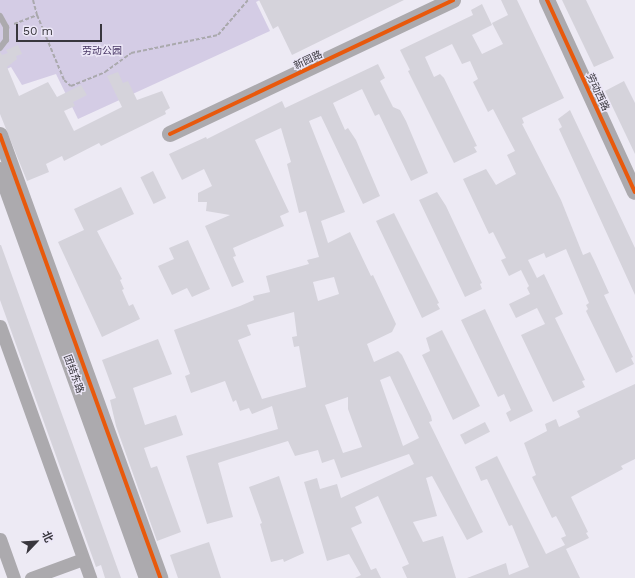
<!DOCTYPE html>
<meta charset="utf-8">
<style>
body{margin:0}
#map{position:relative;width:635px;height:578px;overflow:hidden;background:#edeaf4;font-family:"Work Sans","Noto Sans SC",sans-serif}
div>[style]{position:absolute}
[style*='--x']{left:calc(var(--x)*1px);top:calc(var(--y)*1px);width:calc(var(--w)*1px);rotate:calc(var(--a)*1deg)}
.green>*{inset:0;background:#d4cce5}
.building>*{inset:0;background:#d5d3db;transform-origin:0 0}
.path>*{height:2px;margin-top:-1px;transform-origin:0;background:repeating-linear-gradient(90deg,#aaa9ad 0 4px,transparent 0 6px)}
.service>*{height:6px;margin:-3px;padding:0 3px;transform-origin:3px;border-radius:3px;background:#acaaae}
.minor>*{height:13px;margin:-6.5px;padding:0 6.5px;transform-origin:6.5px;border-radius:6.5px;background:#acaaae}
.tertiary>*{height:16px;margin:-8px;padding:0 8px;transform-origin:8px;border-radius:8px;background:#acaaae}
.cycleway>*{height:4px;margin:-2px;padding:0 2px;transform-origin:2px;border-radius:2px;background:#e8590c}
span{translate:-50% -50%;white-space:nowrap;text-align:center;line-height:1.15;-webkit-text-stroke:3px #ece7f7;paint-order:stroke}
.park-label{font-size:10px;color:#463463}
.street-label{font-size:10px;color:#38363d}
.north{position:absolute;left:16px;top:522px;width:40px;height:40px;-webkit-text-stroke:3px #ece7f7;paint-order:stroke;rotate:65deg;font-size:11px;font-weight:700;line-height:16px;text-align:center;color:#38363d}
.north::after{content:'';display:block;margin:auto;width:14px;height:18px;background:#38363d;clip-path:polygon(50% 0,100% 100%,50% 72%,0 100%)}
.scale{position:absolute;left:16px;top:24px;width:86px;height:18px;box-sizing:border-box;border:2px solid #38363d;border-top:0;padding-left:5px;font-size:12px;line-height:14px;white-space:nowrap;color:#38363d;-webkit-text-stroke:3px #ece7f7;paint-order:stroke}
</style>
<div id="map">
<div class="green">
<i style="clip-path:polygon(0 0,260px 0,256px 2px,270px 31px,78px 119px,56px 74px,22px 85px,11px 67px,0 72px)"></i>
</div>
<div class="building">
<i style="clip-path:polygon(259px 0,404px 0,292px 55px,278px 26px,273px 29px)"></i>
<i style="clip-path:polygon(501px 0,517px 0,564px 98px,522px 118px,524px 123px,522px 124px,561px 200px,583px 255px,590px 252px,594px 260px,609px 293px,604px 295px,633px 357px,631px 358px,634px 364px,616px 373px,586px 311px,588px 309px,586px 305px,589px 303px,566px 249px,546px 258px,544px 253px,528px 260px,537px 278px,544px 274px,563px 314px,555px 318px,585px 380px,582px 381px,585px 387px,553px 402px,521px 335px,545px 324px,537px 308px,516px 318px,509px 304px,530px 294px,527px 288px,529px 286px,521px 270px,509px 276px,501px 260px,506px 258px,493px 232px,489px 234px,463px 179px,486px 169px,496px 185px,516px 174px,507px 155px,515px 151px,493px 109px,488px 112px,473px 82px,478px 79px,470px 61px,462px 64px,452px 44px,425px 57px,434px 77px,440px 74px,444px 78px,477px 146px,474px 147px,477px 152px,454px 163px,408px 71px,410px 70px,400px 50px,473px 15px,471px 10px,482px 4px,492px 25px,472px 35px,482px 54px,503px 44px,492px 23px,508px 15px)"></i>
<i style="clip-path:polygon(562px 0,586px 0,614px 58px,594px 67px)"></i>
<i style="clip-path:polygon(18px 45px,22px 54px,16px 56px,17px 59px,7px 67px,19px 96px,48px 82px,57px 97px,81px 85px,87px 95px,73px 102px,75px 106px,64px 111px,74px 131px,122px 107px,107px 76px,118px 72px,123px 83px,128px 81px,137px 100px,162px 91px,170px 108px,165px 111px,166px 114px,101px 146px,99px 143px,64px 161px,62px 156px,46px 164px,49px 172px,27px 181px,0 114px,0 52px,2px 55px,8px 53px,6px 50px)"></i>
<i style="clip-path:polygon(evenodd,378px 64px,385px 78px,380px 81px,393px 107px,400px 110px,406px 121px,428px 173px,411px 181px,379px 114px,375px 116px,362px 89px,333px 103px,345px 130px,348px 128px,356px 140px,380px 196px,363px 204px,321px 116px,309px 121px,345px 212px,321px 221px,328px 243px,350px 232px,371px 276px,373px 275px,396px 324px,392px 332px,367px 344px,374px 362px,398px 351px,402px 355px,431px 416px,432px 421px,429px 422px,483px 532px,467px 540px,432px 476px,426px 478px,437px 516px,413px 522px,423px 542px,443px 536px,456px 578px,407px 578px,402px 567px,409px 564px,378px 496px,355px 507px,362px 523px,351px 528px,371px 570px,376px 568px,381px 578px,355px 578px,361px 575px,349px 554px,327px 561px,304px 482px,317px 478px,320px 489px,337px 484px,341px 498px,414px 464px,409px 454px,341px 478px,334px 459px,322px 463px,318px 450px,295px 456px,288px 441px,233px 458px,218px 463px,233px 517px,207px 524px,186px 456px,278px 429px,272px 406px,252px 414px,249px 408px,240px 411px,236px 400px,233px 402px,225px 381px,191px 393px,185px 376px,190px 374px,174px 330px,240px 306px,254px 300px,253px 296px,270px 292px,266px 276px,309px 264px,307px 260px,319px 257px,306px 211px,299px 213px,287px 164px,291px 162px,281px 128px,255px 140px,289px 212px,280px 216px,284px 226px,233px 248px,236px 256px,233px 257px,244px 282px,232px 287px,205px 226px,230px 215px,206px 211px,207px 202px,198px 202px,198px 193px,212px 186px,204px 169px,182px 180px,169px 154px,206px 137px,207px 139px,282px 101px,285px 108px,378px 64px,334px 277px,339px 294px,318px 301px,313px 282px,334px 277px,378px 64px,294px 312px,297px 336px,292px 337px,294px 347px,299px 346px,306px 387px,262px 399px,238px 340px,251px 335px,247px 325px,294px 312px,378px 64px,390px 376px,419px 438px,403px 446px,380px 380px,390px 376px,378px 64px,348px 397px,348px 409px,362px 447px,343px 453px,325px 405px,348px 397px)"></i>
<i style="clip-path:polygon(624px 81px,635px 103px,635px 154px,605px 91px)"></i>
<i style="clip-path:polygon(570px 110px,635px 248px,635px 295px,559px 129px,562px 127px,558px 119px)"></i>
<i style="left:153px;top:171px;width:30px;height:14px;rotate:64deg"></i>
<i style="clip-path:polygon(121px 187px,134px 214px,97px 231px,122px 279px,120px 280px,124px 289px,122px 290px,129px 306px,133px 304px,140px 319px,102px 337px,58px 242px,84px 230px,74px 209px)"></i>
<i style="clip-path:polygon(437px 192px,446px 206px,482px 283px,480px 284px,482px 289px,465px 297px,419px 200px)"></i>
<i style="clip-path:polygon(394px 213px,439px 303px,437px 304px,440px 309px,422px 318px,376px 221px)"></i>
<i style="clip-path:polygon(188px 240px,210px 289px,192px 297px,187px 288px,172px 295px,158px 266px,174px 259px,169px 248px)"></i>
<i style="clip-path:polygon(0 245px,1px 245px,121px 578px,105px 578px,101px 565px,96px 567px,0 300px)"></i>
<i style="clip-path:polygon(485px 309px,533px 411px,510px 422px,506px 413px,511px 410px,504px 394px,498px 397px,461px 320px)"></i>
<i style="clip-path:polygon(442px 330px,480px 406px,453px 420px,422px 355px,430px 351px,426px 338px)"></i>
<i style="clip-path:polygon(158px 339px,172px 374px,133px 388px,145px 425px,176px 415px,183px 435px,144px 448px,151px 468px,157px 466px,181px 532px,157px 541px,116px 426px,110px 400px,116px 398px,102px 360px)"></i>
<i style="clip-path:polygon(635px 384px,635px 459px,621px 466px,623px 469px,571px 497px,588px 532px,586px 533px,589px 538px,566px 549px,580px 578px,467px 578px,506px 563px,509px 575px,529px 567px,512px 525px,509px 526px,487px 479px,481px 481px,475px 467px,497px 456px,546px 554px,565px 545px,561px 538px,566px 536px,564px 531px,556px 516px,552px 518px,532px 477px,536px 475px,524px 443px,547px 431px,545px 424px,556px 419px,559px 427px,580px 417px,577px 411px)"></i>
<i style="left:485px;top:422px;width:11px;height:28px;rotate:63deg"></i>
<i style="clip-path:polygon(279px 476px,304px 553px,284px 562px,283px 559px,271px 562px,260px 524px,262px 523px,249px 487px)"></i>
<i style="clip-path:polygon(209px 542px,221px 578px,178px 578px,170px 555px)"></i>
</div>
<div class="path">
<i style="--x:33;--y:0;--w:16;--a:75"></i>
<i style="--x:14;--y:24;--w:25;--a:-21"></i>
<i style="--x:37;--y:15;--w:70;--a:67.4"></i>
<i style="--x:64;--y:80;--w:9;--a:41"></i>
<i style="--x:71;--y:86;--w:37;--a:-22"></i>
<i style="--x:105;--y:72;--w:32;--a:-36"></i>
<i style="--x:131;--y:53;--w:89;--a:-11.7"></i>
<i style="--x:218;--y:35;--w:46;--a:-49.4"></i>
</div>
<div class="service">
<i style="--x:0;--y:16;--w:13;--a:61"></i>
<i style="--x:6;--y:27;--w:13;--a:90"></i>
<i style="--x:6;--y:40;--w:10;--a:127"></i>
</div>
<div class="minor">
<i style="--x:0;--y:326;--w:268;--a:70.3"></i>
<i style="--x:0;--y:539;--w:41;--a:70.3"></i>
<i style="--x:31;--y:578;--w:55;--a:-20.1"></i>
</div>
<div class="tertiary">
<i style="--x:547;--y:0;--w:211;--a:65.4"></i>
<i style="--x:170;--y:134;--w:313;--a:-25.3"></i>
<i style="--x:0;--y:135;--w:471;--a:70.1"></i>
<i style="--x:0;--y:170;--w:434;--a:70.2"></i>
</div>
<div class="cycleway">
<i style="--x:547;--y:0;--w:211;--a:65.4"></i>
<i style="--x:170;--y:134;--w:313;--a:-25.3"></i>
<i style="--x:0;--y:135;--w:471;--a:70.1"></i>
</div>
<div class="park-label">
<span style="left:102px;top:51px">劳动公园</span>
</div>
<div class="street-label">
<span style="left:308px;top:60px;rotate:-25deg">新园路</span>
<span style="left:598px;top:92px;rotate:65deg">劳动西路</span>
<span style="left:74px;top:374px;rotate:70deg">团结东路</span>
</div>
<div class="north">北</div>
<div class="scale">50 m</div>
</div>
